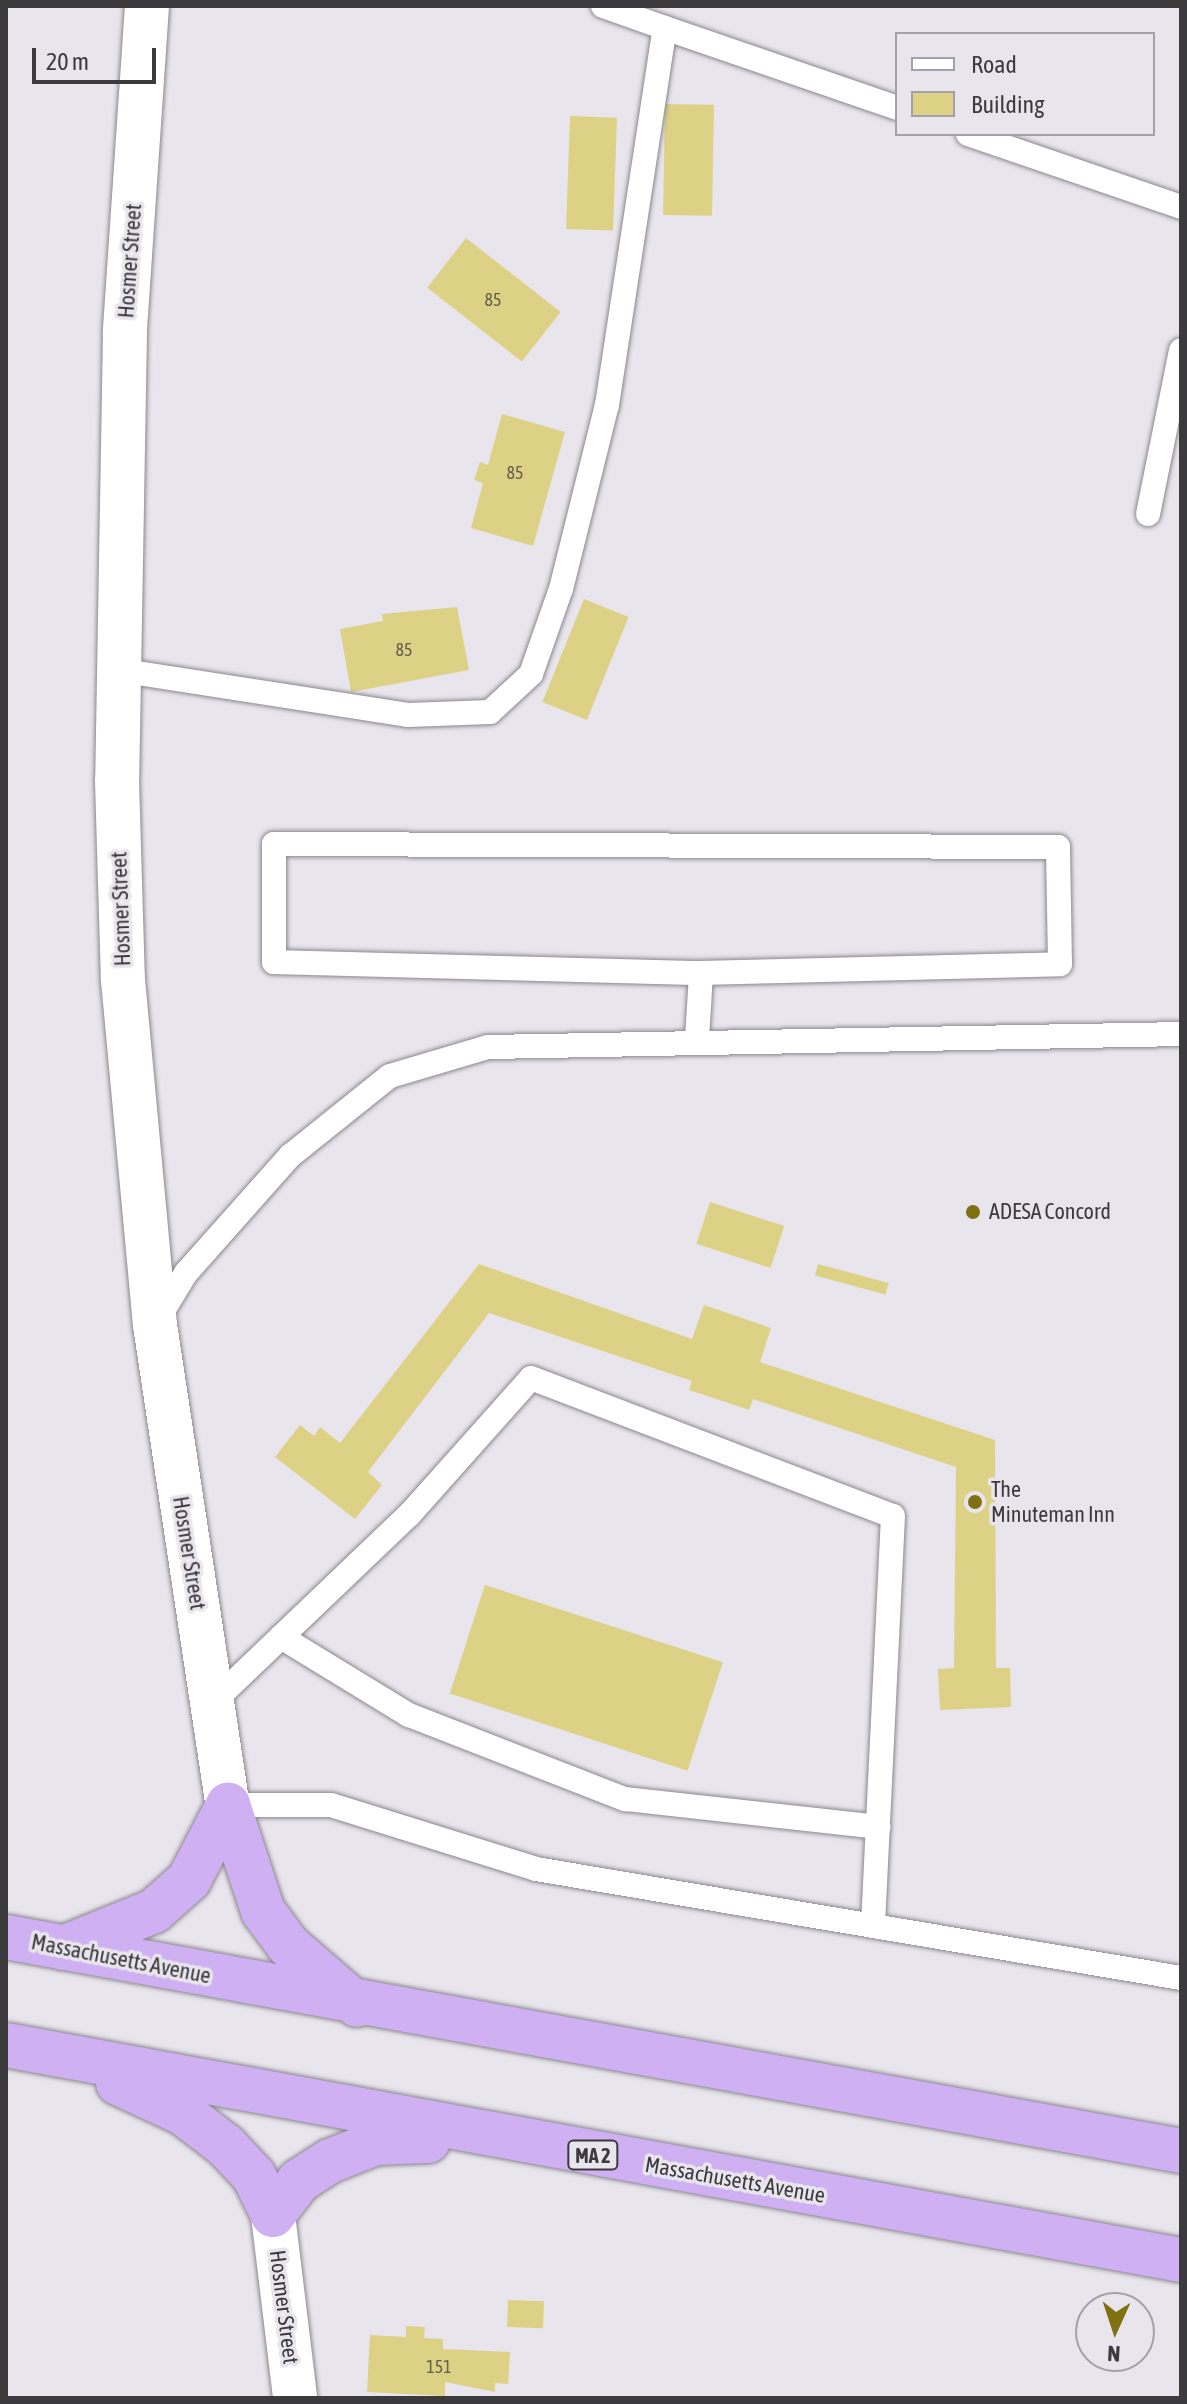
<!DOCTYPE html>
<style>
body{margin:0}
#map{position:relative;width:1187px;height:2404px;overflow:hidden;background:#e8e5ed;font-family:"Asap Condensed",sans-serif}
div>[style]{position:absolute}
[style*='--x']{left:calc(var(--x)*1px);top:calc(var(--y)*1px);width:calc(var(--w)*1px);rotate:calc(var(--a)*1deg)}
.building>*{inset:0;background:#ddd186;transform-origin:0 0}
.roads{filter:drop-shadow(0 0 2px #8a878e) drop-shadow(0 0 2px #8a878e)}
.service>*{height:24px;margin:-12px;padding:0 12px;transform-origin:12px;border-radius:12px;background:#fff}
.minor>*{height:44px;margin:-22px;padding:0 22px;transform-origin:22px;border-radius:22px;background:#fff}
.trunk>*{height:44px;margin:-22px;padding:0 22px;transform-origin:22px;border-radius:22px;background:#cfb0f2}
.dots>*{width:22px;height:22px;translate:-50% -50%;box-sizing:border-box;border:4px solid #e8e5ed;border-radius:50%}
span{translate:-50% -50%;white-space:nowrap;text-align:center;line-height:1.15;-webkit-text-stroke:7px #e8e5ed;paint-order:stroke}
.number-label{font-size:18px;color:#64604f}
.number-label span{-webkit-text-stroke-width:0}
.shield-label span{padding:2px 6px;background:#e8e5ed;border:2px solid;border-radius:6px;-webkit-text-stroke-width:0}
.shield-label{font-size:20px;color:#3b3a3d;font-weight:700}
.street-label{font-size:22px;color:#3b3a3d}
.poi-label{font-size:22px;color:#3b3a3d}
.left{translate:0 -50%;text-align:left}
.frame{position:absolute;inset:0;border:8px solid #3b3a3d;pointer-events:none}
.legend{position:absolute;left:895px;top:32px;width:260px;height:104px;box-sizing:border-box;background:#e8e5ed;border:2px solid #a3a1a7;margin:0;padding:10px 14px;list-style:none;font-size:24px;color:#3b3a3d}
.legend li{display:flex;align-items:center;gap:16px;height:40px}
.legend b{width:40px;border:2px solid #a3a1a7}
.north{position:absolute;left:1075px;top:2292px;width:80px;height:80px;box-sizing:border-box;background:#e8e5ed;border:2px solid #a3a1a7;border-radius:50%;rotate:183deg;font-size:22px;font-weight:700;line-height:32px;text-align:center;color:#3b3a3d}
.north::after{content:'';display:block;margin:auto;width:28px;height:36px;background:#7f7111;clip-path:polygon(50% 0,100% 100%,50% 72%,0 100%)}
.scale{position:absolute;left:32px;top:48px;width:124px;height:36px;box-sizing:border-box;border:4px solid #3b3a3d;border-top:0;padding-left:10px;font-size:24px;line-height:28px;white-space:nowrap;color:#3b3a3d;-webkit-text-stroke:6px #e8e5ed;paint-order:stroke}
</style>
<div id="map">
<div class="building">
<i style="left:665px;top:104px;width:49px;height:111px;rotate:1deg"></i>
<i style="left:570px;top:116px;width:47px;height:113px;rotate:2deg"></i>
<i style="left:466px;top:238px;width:120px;height:63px;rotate:38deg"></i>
<i style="clip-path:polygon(502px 414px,565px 432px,533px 546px,471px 528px,483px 483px,474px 480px,480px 462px,488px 465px)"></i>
<i style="left:584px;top:599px;width:48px;height:111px;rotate:22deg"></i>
<i style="clip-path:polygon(457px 607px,469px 670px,351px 692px,340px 629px,383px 621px,382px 614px)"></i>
<i style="left:710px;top:1202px;width:78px;height:44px;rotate:18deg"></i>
<i style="clip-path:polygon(479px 1264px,692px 1339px,704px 1305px,771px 1328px,760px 1362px,995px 1440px,996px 1668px,1010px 1668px,1011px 1707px,940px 1710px,938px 1669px,954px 1668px,956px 1467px,753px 1399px,749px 1410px,689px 1390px,692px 1381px,489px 1313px,368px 1472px,382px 1485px,355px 1519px,275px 1457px,300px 1425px,314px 1436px,320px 1427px,340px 1443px)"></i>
<i style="left:818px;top:1264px;width:73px;height:12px;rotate:15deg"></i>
<i style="left:485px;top:1585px;width:250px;height:114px;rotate:18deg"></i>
<i style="left:508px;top:2300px;width:36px;height:27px;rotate:2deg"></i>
<i style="clip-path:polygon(406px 2326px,425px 2327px,424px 2338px,443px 2339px,443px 2349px,510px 2352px,508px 2384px,495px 2383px,495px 2392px,445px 2382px,445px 2396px,367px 2392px,370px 2335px,406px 2337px)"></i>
</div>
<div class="roads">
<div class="service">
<i style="--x:603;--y:6;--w:66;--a:19.5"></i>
<i style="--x:968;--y:134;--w:225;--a:18.9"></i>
<i style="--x:1148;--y:514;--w:167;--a:-78.6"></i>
<i style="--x:118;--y:670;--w:293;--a:8.8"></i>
<i style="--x:408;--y:715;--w:82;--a:-2.1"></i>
<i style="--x:490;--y:712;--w:56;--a:-42.8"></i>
<i style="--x:531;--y:674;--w:90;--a:-70.6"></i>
<i style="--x:561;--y:589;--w:190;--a:-76"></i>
<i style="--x:607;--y:405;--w:381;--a:-81.3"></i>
<i style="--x:665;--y:28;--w:245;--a:19"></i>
<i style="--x:697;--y:1039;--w:66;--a:-86.5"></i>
<i style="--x:701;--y:973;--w:359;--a:-1.4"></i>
<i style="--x:1060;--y:964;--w:117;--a:-91"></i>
<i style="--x:1058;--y:847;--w:784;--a:-179.78"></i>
<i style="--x:274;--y:844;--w:118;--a:90"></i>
<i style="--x:274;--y:962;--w:427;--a:1.5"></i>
<i style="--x:158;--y:1319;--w:54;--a:-58.7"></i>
<i style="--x:186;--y:1273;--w:157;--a:-48.4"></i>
<i style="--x:290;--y:1156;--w:128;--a:-38.7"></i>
<i style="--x:390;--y:1076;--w:102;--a:-16.5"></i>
<i style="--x:488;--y:1047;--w:693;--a:-1.07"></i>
<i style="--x:281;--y:1637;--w:150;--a:31.4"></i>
<i style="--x:409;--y:1715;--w:232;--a:21.3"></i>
<i style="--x:625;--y:1799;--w:255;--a:6.3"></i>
<i style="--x:212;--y:1703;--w:272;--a:-43.7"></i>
<i style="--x:409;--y:1515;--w:183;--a:-48.3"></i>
<i style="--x:531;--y:1378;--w:387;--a:20.9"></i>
<i style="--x:893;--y:1516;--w:408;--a:92.8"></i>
<i style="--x:228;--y:1805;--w:103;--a:0"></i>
<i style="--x:331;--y:1805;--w:215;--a:17.3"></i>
<i style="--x:536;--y:1869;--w:654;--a:9.59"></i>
</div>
<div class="minor">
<i style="--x:147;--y:6;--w:327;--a:93.9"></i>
<i style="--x:125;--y:332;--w:449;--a:91"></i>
<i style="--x:117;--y:781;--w:199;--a:88.3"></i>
<i style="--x:123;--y:980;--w:346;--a:84.7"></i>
<i style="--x:155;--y:1325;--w:486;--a:81.4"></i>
<i style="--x:273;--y:2215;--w:184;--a:83.1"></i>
</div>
<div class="trunk">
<i style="--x:228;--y:1805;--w:112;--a:71.7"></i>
<i style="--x:263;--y:1911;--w:42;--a:53.7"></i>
<i style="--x:288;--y:1945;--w:91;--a:41"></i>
<i style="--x:6;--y:1937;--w:1194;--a:10.32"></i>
<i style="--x:63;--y:1948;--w:98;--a:-22.1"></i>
<i style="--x:154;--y:1911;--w:47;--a:-41.5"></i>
<i style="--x:189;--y:1880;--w:85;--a:-62.5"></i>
<i style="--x:6;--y:2045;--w:1195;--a:10.37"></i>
<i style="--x:118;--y:2083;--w:72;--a:24.8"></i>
<i style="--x:183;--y:2113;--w:54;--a:37.5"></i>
<i style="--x:226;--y:2146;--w:41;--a:47"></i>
<i style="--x:254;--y:2176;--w:43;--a:64"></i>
<i style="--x:273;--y:2215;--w:43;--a:-52.6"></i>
<i style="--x:299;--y:2181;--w:37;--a:-33"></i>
<i style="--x:330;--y:2161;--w:49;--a:-21.4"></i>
<i style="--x:376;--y:2143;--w:52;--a:-2.2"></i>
</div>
</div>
<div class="dots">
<i style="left:973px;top:1212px;background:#7f7111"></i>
<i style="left:975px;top:1502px;background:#7f7111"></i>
</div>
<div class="number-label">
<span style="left:493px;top:300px">85</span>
<span style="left:515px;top:473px">85</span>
<span style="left:404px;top:650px">85</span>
<span style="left:439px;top:2367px">151</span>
</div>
<div class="shield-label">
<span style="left:593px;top:2155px">MA 2</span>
</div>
<div class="street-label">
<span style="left:130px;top:261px;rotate:-86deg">Hosmer Street</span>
<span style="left:121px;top:909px;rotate:-92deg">Hosmer Street</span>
<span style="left:189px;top:1553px;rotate:81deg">Hosmer Street</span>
<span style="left:121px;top:1959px;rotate:11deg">Massachusetts Avenue</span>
<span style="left:735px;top:2180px;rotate:10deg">Massachusetts Avenue</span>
<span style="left:284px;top:2307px;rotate:83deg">Hosmer Street</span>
</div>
<div class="poi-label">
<span class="left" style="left:989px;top:1212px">ADESA Concord</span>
<span class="left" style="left:991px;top:1502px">The<br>Minuteman Inn</span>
</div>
<div class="frame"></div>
<ul class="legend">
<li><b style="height:10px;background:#fff"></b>Road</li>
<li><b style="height:22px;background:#ddd186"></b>Building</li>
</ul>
<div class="north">N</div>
<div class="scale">20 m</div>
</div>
